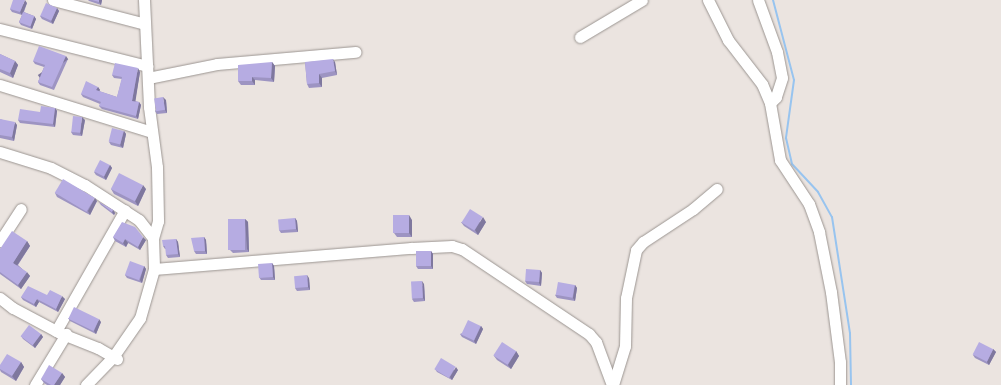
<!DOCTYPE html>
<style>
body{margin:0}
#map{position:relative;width:1001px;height:385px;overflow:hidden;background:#ebe4e0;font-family:"DejaVu Sans",sans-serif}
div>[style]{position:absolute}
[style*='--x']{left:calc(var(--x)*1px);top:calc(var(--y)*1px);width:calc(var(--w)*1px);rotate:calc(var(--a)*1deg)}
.stream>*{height:2px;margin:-1px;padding:0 1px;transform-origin:1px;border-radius:1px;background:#98c4ef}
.roads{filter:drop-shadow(0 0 1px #9b9591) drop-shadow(0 0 1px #9b9591)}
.minor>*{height:11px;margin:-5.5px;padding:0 5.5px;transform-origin:5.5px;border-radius:5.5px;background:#fff}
.wall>*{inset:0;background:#9d94c2}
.shaded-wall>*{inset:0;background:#7f789e;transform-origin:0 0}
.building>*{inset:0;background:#b6ace2;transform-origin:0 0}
span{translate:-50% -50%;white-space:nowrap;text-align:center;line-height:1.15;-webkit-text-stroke:3px #ebe4e0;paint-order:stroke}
</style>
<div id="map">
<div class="stream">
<i style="--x:773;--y:0;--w:83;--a:75.3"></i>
<i style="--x:794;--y:80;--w:59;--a:97.9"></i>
<i style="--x:786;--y:138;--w:27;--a:77"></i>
<i style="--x:792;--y:164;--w:38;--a:47"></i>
<i style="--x:818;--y:192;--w:29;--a:61"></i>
<i style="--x:832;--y:217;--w:117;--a:81.2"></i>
<i style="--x:850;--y:333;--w:52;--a:88.9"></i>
</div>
<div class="roads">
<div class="minor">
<i style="--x:53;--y:0;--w:95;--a:14.6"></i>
<i style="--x:144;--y:0;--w:107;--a:87.3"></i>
<i style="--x:149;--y:107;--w:61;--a:82.4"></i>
<i style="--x:157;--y:167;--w:54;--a:88.9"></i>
<i style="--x:158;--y:221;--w:18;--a:106"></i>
<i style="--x:708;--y:0;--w:45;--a:63.4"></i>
<i style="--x:728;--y:40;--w:56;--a:52.3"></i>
<i style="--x:762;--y:84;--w:21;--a:67"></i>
<i style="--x:770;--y:103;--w:58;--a:80"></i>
<i style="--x:780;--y:160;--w:53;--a:56.6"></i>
<i style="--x:809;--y:204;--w:30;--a:70"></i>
<i style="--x:819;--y:232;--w:61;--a:78.7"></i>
<i style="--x:831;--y:292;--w:71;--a:82.7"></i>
<i style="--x:840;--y:362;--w:23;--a:90"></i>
<i style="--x:758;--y:0;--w:55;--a:69.9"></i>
<i style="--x:777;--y:52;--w:26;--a:79"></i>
<i style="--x:782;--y:78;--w:20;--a:108"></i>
<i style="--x:776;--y:97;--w:8;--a:135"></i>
<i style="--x:0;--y:29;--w:152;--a:14.1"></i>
<i style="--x:580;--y:37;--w:72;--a:-30.8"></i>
<i style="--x:148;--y:78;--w:70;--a:-11.5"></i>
<i style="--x:217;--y:64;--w:139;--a:-5"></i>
<i style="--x:0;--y:85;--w:159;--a:17.2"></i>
<i style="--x:0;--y:152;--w:53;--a:17.4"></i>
<i style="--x:51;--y:168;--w:38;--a:27"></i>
<i style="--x:85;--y:185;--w:64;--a:32.9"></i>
<i style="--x:139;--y:220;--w:23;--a:52"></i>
<i style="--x:153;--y:238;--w:31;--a:88"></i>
<i style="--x:154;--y:269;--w:51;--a:105.9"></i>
<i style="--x:140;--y:318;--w:47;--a:124.7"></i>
<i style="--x:113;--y:357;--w:39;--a:134"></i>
<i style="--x:0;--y:241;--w:38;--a:-57"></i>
<i style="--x:154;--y:269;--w:258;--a:-4.7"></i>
<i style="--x:411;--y:248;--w:41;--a:-2.8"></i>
<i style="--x:452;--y:246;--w:10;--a:17"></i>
<i style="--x:462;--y:249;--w:153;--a:33.8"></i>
<i style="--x:589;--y:334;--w:11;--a:49"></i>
<i style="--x:596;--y:342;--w:46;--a:69.6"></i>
<i style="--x:0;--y:298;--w:16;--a:38"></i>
<i style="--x:13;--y:308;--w:53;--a:28"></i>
<i style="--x:60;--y:333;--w:41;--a:21.5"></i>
<i style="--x:98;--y:348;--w:22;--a:30"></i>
<i style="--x:56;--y:331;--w:139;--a:-60.3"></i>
<i style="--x:35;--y:385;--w:60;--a:-58.7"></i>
<i style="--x:613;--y:385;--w:41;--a:-72.9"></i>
<i style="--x:625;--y:346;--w:48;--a:-88.8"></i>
<i style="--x:626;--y:298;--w:49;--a:-78.2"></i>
<i style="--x:636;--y:250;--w:11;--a:-49"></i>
<i style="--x:643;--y:242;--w:60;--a:-33.4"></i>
<i style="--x:693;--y:209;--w:31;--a:-40"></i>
</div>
</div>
<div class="wall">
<i style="clip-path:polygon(88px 0,102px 0,101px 5px,89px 1px)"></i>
<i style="clip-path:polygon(27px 3px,24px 12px,34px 16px,36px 19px,32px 29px,21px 25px,19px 22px,22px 15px,12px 12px,10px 9px)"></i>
<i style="clip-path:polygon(57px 8px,59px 11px,53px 24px,42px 19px,40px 16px)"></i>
<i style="clip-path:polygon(0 54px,15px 61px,18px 65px,13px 78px,0 72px)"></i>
<i style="clip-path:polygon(68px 59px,54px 90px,40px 85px,38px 82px,44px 67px,35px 64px,33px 61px)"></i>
<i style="clip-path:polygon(272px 62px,275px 66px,274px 82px,255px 80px,255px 85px,241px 85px,238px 81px)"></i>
<i style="clip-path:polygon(305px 62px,335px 62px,337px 75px,322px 78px,322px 87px,309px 88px,307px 84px)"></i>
<i style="clip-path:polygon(140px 72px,135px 101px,139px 102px,141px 105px,138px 119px,102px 109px,99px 106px,100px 104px,83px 97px,81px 94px,98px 87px,100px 90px,99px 91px,117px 97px,122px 79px,114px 78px,112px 75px)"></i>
<i style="clip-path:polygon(166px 100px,167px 113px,157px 114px,155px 111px)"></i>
<i style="clip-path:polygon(55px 108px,57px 111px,55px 127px,20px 123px,18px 120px)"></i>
<i style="clip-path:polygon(0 119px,17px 125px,14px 141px,0 138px)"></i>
<i style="clip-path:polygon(85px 120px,82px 136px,73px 135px,71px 132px)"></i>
<i style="clip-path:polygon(124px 131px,126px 134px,123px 148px,111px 145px,109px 142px)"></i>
<i style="clip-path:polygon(110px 165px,112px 168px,106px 180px,96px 175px,94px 172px)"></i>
<i style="clip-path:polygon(111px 189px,146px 189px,138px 206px,114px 194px)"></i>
<i style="clip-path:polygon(55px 193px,97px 201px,90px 215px,57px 197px)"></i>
<i style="clip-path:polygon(99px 202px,113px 210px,115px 213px,114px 215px,101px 205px)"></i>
<i style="clip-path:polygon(295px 218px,297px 221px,298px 232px,281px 233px,279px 230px)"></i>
<i style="clip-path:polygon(245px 219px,248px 222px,249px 252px,233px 253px,230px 250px)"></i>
<i style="clip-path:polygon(412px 220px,412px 237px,397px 237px,394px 233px)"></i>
<i style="clip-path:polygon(461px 222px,486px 222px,478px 235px,464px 226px)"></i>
<i style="clip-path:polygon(113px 237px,146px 240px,140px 250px,128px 243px,126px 247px,115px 241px)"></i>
<i style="clip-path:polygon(204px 237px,206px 240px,207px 254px,196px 254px,194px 251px)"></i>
<i style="clip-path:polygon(176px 239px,178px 242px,180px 257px,168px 258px,166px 255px,166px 249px,165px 249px,163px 246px)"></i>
<i style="clip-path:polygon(27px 241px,30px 246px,18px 265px,30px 276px,21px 289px,0 274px,0 249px)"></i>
<i style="clip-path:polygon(431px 251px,433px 254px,433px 269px,418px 269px,416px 266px)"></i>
<i style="clip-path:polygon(272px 263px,274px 266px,275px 280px,261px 280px,259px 277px)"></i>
<i style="clip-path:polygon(144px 266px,146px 269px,142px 283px,127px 278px,125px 275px)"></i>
<i style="clip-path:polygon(540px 270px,542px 273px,541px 286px,527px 284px,525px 281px)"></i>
<i style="clip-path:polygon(309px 278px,310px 290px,297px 291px,295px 288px)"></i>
<i style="clip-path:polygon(424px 284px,425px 301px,414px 302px,412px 299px)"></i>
<i style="clip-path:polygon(575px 285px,577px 288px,575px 301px,557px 298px,555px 295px)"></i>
<i style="clip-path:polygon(47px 295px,65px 299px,58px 312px,39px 302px,36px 307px,23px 300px,21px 297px)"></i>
<i style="clip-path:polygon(68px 318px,101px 322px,96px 334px,70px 321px)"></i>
<i style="clip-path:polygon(481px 326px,483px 329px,476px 344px,462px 337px,460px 334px)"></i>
<i style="clip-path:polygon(41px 334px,43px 337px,35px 348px,23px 339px,21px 336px)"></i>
<i style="clip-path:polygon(993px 349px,996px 352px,989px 365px,975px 358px,973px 355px)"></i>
<i style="clip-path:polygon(516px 351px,519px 356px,511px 369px,497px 360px,494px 356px)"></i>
<i style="clip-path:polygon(21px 362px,24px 367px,16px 381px,1px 372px,0 370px,0 365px)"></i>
<i style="clip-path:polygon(435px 369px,458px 370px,452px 380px,437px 372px)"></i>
<i style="clip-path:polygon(62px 373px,65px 377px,60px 385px,47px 385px,44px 383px,41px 379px)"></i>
</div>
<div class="shaded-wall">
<i style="clip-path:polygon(25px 0,27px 3px,22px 15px,20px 12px)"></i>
<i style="clip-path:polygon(99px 0,102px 0,101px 5px,99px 2px)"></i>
<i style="clip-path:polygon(57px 8px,59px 11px,53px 24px,51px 21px)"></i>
<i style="clip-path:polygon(34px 16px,36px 19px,32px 29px,30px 26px)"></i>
<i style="left:66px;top:56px;width:4px;height:34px;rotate:56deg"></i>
<i style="clip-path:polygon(333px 59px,335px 62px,337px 75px,335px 71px)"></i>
<i style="clip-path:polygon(15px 61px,18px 65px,13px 78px,10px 73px)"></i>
<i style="clip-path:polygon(272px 62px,275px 66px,274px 82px,271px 78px)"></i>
<i style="clip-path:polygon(138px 68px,140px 72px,135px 104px,132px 101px)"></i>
<i style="clip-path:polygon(319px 74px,322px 78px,322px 87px,319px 83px)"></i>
<i style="clip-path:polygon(252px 77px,255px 80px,255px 85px,252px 81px)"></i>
<i style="clip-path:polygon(98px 87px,100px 90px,98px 93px,96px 90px)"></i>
<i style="clip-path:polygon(163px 97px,166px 100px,167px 113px,165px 110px)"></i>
<i style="clip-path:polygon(139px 102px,141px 105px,138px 119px,136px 116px)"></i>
<i style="clip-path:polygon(55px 108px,57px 111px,55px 127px,53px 124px)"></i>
<i style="clip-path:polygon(82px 117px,85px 120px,82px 136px,80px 133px)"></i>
<i style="clip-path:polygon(15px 122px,17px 125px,14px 141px,12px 137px)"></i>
<i style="clip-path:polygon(124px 131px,126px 134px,123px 148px,120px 145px)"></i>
<i style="clip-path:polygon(110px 165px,112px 168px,106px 180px,104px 177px)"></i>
<i style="clip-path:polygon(143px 185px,146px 189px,138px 206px,135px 201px)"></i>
<i style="clip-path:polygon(95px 198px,97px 201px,90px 215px,88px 211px)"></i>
<i style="clip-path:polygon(113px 210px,115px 213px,114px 215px,112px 212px)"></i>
<i style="clip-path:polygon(409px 215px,412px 220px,412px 237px,409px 233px)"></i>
<i style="clip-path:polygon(483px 217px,486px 222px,478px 235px,475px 230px)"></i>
<i style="clip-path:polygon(295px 218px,297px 221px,298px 232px,296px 229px)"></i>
<i style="clip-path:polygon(245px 219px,248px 222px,249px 252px,247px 249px)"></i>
<i style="clip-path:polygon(143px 237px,146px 240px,140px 250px,138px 247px)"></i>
<i style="clip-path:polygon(204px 237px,206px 240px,207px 254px,205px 251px)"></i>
<i style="clip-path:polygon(125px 239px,128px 243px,126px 247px,123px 243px)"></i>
<i style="clip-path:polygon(176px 239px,178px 242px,180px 257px,178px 254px)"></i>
<i style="clip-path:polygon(27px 241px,30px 246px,16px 267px,13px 263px)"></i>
<i style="clip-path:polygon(431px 251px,433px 254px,433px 269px,431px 266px)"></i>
<i style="clip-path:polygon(272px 263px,274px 266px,275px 280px,273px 277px)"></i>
<i style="clip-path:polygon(144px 266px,146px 269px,142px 283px,140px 280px)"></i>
<i style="clip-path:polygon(540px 270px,542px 273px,541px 286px,539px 283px)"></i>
<i style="clip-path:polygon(27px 272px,30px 276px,21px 289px,18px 285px)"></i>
<i style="clip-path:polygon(307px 275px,309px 278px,310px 290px,308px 287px)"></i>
<i style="clip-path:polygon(422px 281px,424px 284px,425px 301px,423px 298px)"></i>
<i style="clip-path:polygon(575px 285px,577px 288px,575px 301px,573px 298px)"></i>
<i style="clip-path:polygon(62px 296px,65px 299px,58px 312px,56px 309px)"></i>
<i style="clip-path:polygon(37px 299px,39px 302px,36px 307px,34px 304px)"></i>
<i style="clip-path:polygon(99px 319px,101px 322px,96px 334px,94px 331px)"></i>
<i style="clip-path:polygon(481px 326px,483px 329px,476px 344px,474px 341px)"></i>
<i style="clip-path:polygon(41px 334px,43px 337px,35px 348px,33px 345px)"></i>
<i style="clip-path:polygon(993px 349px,996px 352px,989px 365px,987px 362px)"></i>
<i style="clip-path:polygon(516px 351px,519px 356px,511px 369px,508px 365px)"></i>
<i style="clip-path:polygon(21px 362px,24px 367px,16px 381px,12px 376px)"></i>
<i style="clip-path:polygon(456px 367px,458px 370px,452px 380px,450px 377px)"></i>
<i style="clip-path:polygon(62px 373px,65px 377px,60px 385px,54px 385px)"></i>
</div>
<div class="building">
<i style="clip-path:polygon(13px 0,25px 0,20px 12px,10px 9px)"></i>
<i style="clip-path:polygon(92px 0,99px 0,99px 2px)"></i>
<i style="left:46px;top:3px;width:12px;height:14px;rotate:24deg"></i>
<i style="left:23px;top:12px;width:12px;height:11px;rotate:20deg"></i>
<i style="clip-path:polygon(39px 46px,66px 56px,52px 87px,38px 82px,45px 65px,33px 61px)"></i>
<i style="clip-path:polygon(0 54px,15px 61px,10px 73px,0 69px)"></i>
<i style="clip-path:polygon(333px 59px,335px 71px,319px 74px,319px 83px,307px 84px,305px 62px)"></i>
<i style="clip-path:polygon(272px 62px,271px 78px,252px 77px,252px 81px,238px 81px,238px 65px)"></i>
<i style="clip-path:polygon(115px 63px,138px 68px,132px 101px,139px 102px,136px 116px,99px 106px,101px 102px,81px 94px,86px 81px,98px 87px,96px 90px,117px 97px,122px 77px,112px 75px)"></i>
<i style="left:163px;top:97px;width:13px;height:9px;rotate:81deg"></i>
<i style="clip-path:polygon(41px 106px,55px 108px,53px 124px,18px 120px,20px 109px,40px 112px)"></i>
<i style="left:73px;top:116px;width:9px;height:16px;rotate:6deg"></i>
<i style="clip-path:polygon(0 119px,15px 122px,12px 137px,0 135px)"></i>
<i style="left:112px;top:128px;width:12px;height:14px;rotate:14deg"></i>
<i style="left:100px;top:160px;width:11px;height:13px;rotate:27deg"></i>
<i style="left:119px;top:173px;width:27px;height:18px;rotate:27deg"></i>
<i style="left:63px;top:179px;width:37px;height:16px;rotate:31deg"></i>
<i style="clip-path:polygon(99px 202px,113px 210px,112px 212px)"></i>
<i style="left:470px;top:209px;width:15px;height:16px;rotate:32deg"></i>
<i style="left:409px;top:215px;width:18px;height:16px;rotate:90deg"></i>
<i style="left:295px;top:218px;width:11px;height:17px;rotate:85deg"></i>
<i style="left:228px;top:219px;width:17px;height:31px"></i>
<i style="clip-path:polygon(122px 222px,135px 227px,143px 237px,138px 247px,125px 239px,123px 243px,113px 237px)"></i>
<i style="clip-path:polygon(12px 231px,27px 241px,13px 263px,27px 272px,18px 285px,0 272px,0 249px)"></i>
<i style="clip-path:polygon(204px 237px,205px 251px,194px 251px,191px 238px)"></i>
<i style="clip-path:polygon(176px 239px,178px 254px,166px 255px,165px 246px,163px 246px,162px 240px)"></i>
<i style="left:431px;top:251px;width:15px;height:15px;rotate:90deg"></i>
<i style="left:130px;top:261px;width:15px;height:15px;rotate:20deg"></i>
<i style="left:272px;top:263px;width:14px;height:14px;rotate:86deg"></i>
<i style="left:526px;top:269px;width:14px;height:12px;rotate:4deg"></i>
<i style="left:307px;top:275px;width:12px;height:13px;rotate:85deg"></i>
<i style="left:422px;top:281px;width:17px;height:11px;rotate:87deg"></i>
<i style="left:558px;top:282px;width:17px;height:13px;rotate:10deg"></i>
<i style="clip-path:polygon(28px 286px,47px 295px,50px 290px,62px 296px,56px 309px,37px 299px,34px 304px,21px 297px)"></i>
<i style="left:74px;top:307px;width:28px;height:13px;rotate:26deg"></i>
<i style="left:468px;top:320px;width:14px;height:16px;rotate:25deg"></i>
<i style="left:29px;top:325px;width:15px;height:14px;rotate:37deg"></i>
<i style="left:502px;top:342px;width:17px;height:16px;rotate:33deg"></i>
<i style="left:979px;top:342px;width:16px;height:14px;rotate:27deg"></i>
<i style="clip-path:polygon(7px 354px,21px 362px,12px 376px,0 369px,0 365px)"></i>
<i style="left:441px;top:358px;width:17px;height:13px;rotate:31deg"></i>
<i style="clip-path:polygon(49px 365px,62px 373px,54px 385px,51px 385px,41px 379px)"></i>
</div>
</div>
